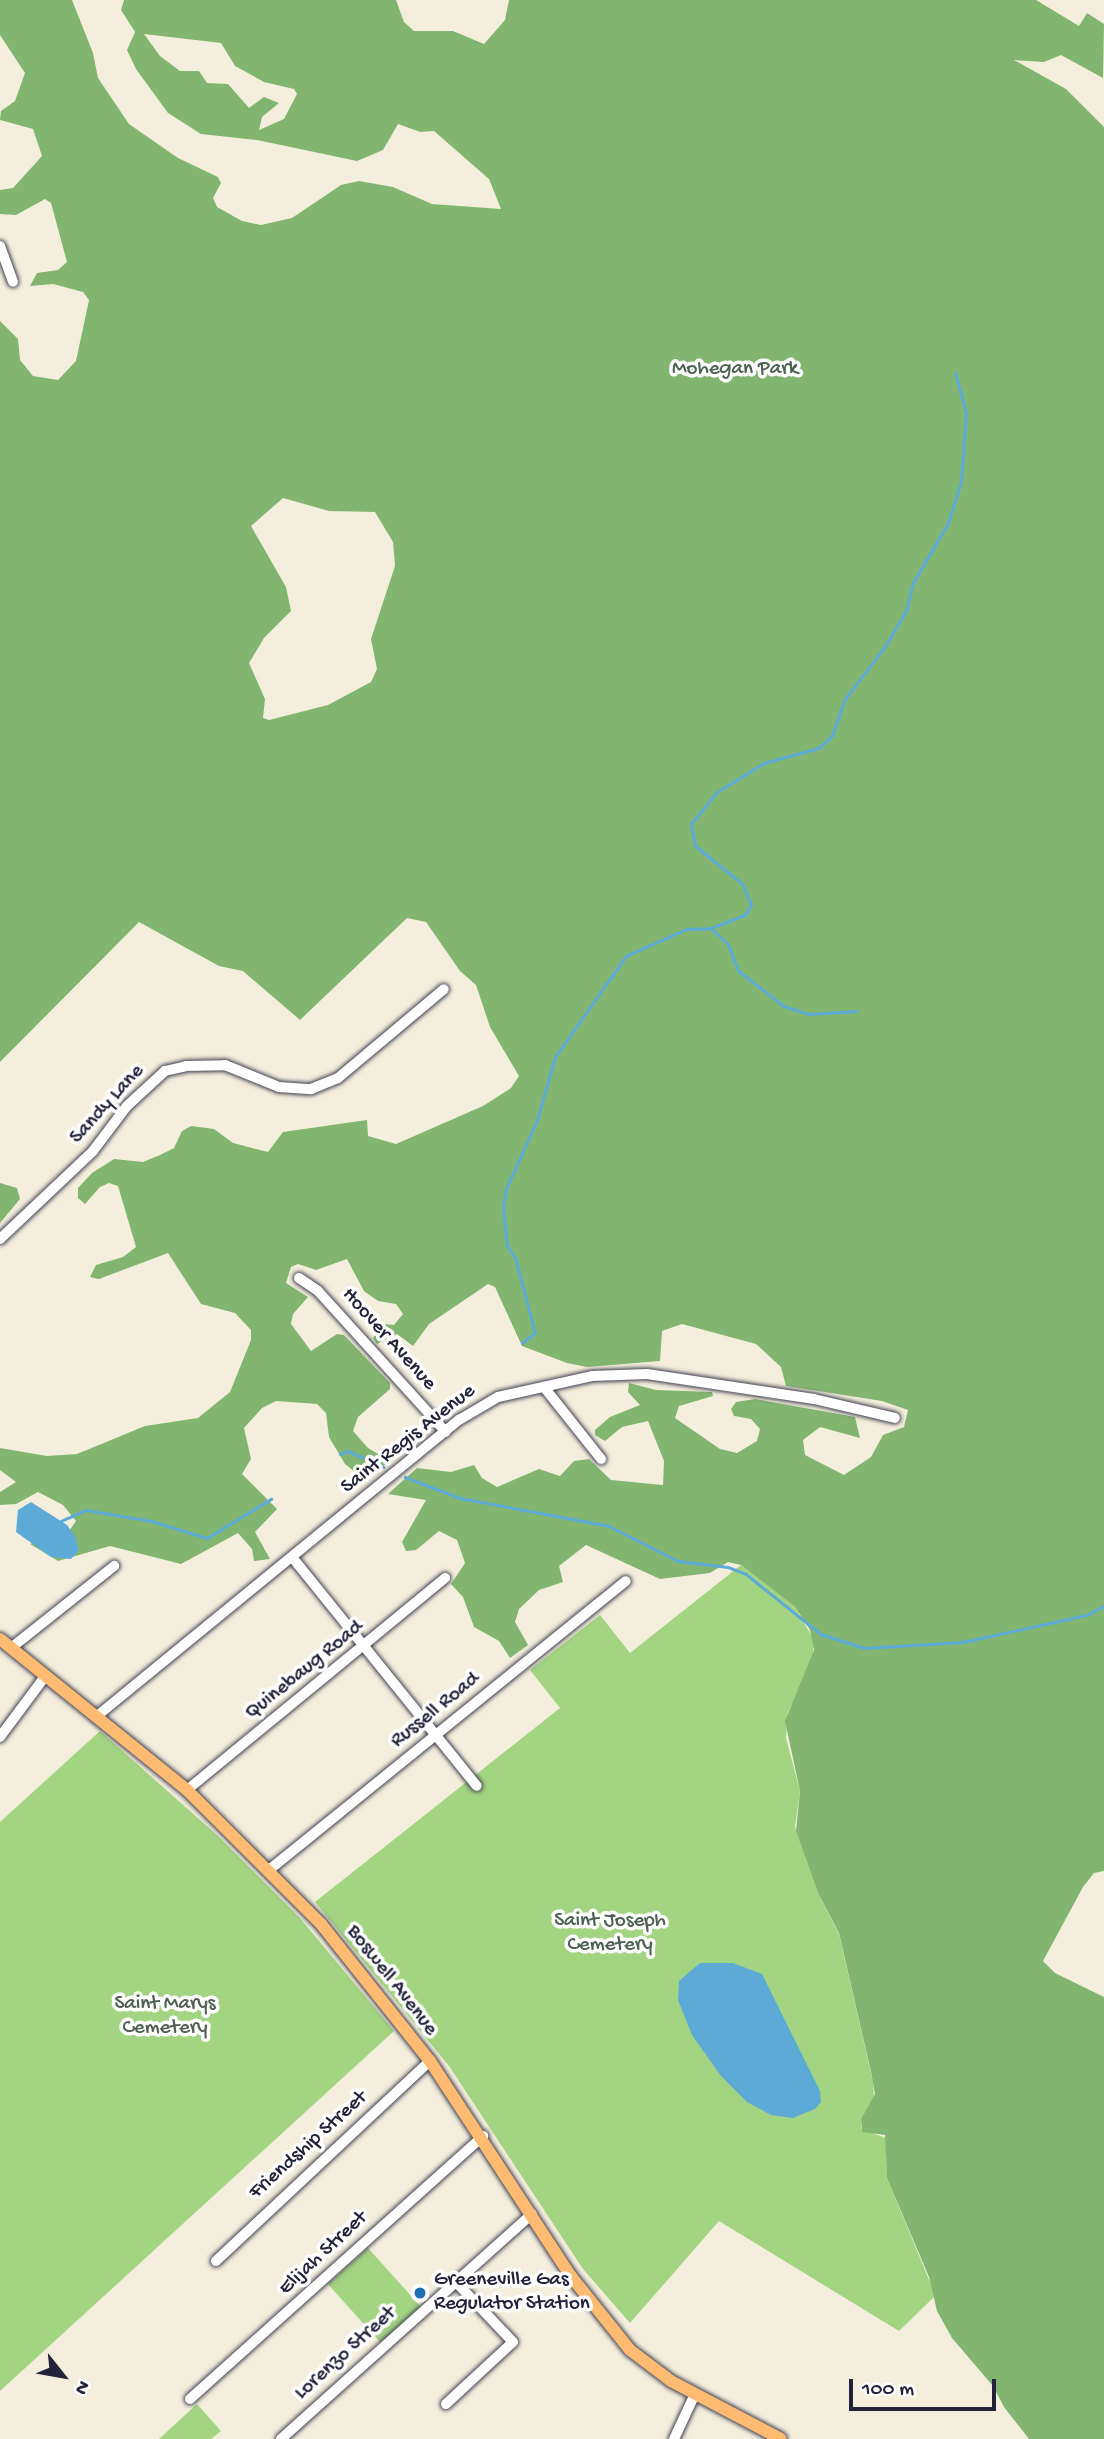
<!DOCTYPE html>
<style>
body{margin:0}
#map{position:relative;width:1104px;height:2439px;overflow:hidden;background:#f4efdd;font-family:"Gochi Hand",sans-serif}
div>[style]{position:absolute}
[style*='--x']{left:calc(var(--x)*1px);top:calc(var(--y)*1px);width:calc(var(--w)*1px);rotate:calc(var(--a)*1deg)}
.green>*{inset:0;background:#a3d482;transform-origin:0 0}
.forest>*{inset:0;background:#82b670}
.water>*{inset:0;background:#5eaad7}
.stream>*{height:2.5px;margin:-1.25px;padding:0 1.25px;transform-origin:1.25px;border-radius:1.25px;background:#5eaad7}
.roads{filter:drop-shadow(0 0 2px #424153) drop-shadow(0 0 2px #424153)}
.minor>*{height:10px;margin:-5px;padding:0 5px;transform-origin:5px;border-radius:5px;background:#fff}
.major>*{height:12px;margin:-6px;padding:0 6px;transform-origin:6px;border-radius:6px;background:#ffbb71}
.dots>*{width:19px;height:19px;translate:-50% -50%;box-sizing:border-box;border:4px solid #fff;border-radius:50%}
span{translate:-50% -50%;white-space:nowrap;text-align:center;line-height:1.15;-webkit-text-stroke:7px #fff;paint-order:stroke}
.park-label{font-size:21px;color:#4f6054}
.street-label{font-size:21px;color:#22223b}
.poi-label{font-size:21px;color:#22223b}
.left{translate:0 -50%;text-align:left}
.north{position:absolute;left:28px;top:2341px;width:70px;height:70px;-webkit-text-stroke:5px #fff;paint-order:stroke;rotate:121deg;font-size:19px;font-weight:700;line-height:28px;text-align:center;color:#22223b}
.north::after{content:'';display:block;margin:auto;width:24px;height:32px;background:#22223b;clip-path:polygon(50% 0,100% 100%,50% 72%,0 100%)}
.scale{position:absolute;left:849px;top:2379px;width:147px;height:32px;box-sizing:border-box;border:4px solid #22223b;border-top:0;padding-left:9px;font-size:21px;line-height:24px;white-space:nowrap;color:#22223b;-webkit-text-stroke:5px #fff;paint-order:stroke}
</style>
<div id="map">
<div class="green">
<i style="clip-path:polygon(741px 1565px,795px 1607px,814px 1640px,812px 1663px,788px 1712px,786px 1738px,800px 1791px,795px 1827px,818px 1893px,839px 1934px,873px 2082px,874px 2097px,861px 2119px,861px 2129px,886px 2138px,887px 2178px,932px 2287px,934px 2297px,899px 2331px,719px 2221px,630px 2323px,583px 2269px,449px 2066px,315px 1902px,560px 1708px,530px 1670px,600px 1615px,630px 1653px)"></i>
<i style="clip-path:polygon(100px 1731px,217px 1835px,299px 1917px,394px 2031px,0 2391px,0 1822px)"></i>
<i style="left:368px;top:2248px;width:79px;height:54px;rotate:48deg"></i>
<i style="clip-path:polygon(197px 2404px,221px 2431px,211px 2439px,159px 2439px)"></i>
</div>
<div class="forest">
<i style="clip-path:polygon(evenodd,0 0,72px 0,93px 53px,98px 78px,129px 124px,178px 158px,218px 177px,221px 183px,213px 198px,217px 207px,242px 221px,261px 225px,292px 218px,341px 185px,359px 181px,393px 187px,432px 204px,501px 209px,489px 179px,434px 131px,420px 132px,398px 124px,383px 150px,357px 161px,257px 140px,201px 134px,168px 113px,136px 69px,127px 50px,135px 32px,121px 10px,124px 0,396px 0,404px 22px,414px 31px,453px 31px,484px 44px,505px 20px,509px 0,1036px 0,1079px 26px,1087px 13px,1104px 24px,1103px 78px,1061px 55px,1044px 62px,1014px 60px,1066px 89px,1104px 127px,1104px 1871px,1094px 1873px,1083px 1887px,1043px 1961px,1055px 1973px,1104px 1997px,1104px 2439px,1029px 2439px,1004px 2407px,993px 2386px,952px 2338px,937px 2311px,929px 2277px,887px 2178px,885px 2135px,862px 2132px,861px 2119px,875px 2094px,871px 2072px,839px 1933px,818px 1893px,796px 1831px,800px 1791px,785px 1721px,814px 1650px,810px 1630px,795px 1607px,741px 1565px,728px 1562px,710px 1573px,660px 1579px,586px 1545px,559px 1566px,563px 1582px,539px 1590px,519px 1609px,515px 1622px,528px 1645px,510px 1658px,499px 1641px,474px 1627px,463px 1597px,451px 1584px,465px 1563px,457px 1540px,439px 1531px,416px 1550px,406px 1551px,402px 1542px,426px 1500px,388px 1494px,417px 1468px,451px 1472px,474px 1465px,482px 1478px,497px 1487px,539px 1469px,560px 1476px,574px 1461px,589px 1459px,611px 1480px,663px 1485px,664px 1461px,648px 1421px,622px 1427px,605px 1441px,595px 1435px,595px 1430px,610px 1417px,640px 1405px,628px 1392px,629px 1383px,656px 1390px,712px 1392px,713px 1396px,679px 1406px,675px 1418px,720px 1449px,737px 1453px,757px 1441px,760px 1429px,751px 1419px,734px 1416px,731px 1409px,736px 1402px,755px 1399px,855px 1417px,860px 1438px,820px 1427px,803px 1440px,805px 1455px,844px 1475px,871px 1457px,883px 1435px,904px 1427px,908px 1410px,882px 1401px,786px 1386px,781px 1367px,756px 1344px,682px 1324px,662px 1331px,660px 1361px,587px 1367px,567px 1363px,522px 1346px,495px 1287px,488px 1284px,429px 1324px,413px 1346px,397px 1334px,377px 1344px,373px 1338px,384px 1324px,394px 1325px,403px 1314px,396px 1304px,378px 1301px,364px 1291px,347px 1259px,316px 1270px,298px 1264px,291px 1267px,286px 1283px,308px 1297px,293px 1314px,291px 1324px,311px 1351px,337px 1334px,344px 1335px,390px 1383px,390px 1389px,358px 1417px,353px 1431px,368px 1448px,390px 1461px,369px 1476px,360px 1476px,345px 1464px,329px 1437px,326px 1413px,317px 1404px,276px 1401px,262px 1408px,244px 1428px,251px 1459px,242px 1474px,277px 1509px,255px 1532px,270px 1559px,254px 1561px,252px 1549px,238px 1533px,181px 1564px,110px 1546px,58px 1561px,30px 1544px,69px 1531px,76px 1521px,63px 1505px,38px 1492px,16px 1504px,0 1505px,0 1492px,16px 1482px,0 1470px,0 1448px,47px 1456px,77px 1454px,145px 1426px,198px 1418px,230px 1392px,251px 1340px,251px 1330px,235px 1313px,201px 1304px,168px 1253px,99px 1279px,90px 1277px,96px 1265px,123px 1257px,136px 1247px,118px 1186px,109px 1183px,100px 1187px,85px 1204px,78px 1198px,78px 1188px,92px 1173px,114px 1159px,143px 1162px,160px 1155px,174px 1148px,182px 1131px,191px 1126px,214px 1129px,233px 1143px,268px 1152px,283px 1132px,367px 1120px,368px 1136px,396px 1144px,483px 1106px,511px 1088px,519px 1076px,490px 1027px,476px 985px,460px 971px,426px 922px,407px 918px,300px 1020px,243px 971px,219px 966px,139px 922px,0 1062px,0 321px,18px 339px,20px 360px,33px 376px,58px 380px,76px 361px,89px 300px,83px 292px,53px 284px,30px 286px,37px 273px,58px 270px,67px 262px,51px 203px,45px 199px,16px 215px,0 214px,0 190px,13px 188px,42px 156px,33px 129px,0 120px,1px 111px,15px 101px,25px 73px,0 35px,0 0,144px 34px,221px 43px,235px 66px,264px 82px,294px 89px,297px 94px,284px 119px,259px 130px,262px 117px,279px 103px,264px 97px,249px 108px,228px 84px,207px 83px,199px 71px,180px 71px,160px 56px,144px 34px,0 0,283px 498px,329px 511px,375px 512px,393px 542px,395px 566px,371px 639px,377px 669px,371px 682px,328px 705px,269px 720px,263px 718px,265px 699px,249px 663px,264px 638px,291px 611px,286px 587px,251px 526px,283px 498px)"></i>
<i style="clip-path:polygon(0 1183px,17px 1188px,20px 1199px,0 1223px)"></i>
</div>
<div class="water">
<i style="clip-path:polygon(31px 1502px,67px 1525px,75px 1536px,79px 1550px,71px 1559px,51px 1557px,16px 1532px,18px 1510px)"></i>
<i style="clip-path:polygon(700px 1963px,733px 1963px,762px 1974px,820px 2091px,821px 2102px,815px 2109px,793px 2118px,771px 2115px,747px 2102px,721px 2076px,692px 2035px,678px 2000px,679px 1981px)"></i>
</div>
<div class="stream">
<i style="--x:712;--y:929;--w:22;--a:43"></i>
<i style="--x:728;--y:944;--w:29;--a:68"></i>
<i style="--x:739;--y:971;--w:57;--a:37.9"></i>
<i style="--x:784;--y:1006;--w:26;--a:18"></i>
<i style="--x:809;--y:1014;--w:47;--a:-3.7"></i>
<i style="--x:522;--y:1343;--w:16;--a:-38"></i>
<i style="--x:535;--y:1333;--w:78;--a:-104.9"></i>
<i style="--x:515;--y:1258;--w:14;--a:-124"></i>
<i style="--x:507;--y:1246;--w:38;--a:-96"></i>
<i style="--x:503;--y:1208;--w:19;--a:-81"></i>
<i style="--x:506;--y:1189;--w:76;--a:-65.8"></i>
<i style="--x:537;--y:1120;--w:66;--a:-74.1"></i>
<i style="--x:555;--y:1057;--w:123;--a:-54.9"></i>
<i style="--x:626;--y:956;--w:67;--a:-23.9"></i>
<i style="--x:687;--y:929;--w:24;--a:-2"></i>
<i style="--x:711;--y:928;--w:36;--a:-21"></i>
<i style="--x:745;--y:915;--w:12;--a:-59"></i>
<i style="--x:751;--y:905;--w:23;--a:-113"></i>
<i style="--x:742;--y:884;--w:60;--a:-141"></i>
<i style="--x:695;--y:846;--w:22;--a:-100"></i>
<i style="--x:691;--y:824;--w:41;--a:-50.9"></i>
<i style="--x:717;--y:792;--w:55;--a:-31.7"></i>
<i style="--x:764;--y:763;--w:57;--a:-15.3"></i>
<i style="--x:819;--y:748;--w:18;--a:-43"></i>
<i style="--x:832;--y:736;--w:39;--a:-71"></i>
<i style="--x:845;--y:699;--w:68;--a:-52.8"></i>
<i style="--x:886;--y:645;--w:39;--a:-60"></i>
<i style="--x:906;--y:611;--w:29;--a:-76"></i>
<i style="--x:913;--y:583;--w:69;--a:-59.7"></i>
<i style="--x:948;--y:523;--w:43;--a:-72.4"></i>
<i style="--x:961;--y:482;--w:69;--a:-85.9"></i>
<i style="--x:966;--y:413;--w:41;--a:-105.4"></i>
<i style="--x:340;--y:1454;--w:9;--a:-21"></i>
<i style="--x:348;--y:1451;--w:39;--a:24"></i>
<i style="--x:405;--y:1477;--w:59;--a:20.9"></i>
<i style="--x:460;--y:1498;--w:152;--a:10.6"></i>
<i style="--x:609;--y:1526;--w:77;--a:26.9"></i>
<i style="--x:678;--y:1561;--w:50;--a:6.8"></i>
<i style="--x:728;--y:1567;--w:19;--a:21"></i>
<i style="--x:746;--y:1574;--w:96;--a:38.7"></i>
<i style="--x:821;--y:1634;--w:45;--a:18"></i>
<i style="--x:864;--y:1648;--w:99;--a:-3.5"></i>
<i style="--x:963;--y:1642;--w:127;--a:-12.3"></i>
<i style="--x:1087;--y:1615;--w:19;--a:-28"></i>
<i style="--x:61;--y:1521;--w:27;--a:-24"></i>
<i style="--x:86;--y:1510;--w:67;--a:9.5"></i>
<i style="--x:152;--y:1521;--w:58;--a:17.2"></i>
<i style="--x:207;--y:1538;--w:75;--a:-31.4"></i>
</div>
<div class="roads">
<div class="minor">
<i style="--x:0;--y:246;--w:38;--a:70"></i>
<i style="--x:0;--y:1239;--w:128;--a:-43.4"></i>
<i style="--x:93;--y:1151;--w:56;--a:-52.9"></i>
<i style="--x:127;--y:1106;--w:52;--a:-42.6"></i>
<i style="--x:165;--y:1071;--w:22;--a:-13"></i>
<i style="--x:186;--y:1066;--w:39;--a:-1"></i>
<i style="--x:225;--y:1065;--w:58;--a:22.2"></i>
<i style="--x:279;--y:1087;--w:32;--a:4"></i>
<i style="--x:311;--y:1089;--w:29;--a:-22"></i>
<i style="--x:338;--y:1078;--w:138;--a:-40"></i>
<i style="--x:299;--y:1278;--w:23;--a:34"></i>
<i style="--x:318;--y:1291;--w:190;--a:47.8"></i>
<i style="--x:544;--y:1387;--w:92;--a:51.6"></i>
<i style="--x:292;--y:1557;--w:294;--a:51.1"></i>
<i style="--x:11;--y:1648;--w:132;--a:-38.5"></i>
<i style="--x:97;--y:1716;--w:468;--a:-39.3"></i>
<i style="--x:459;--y:1420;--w:45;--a:-30.5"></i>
<i style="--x:498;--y:1397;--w:96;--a:-12.6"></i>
<i style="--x:592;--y:1376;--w:55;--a:-2.1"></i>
<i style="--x:647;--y:1374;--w:169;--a:8.5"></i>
<i style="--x:814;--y:1399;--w:83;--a:13.2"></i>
<i style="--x:0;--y:1737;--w:77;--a:-53.4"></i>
<i style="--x:187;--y:1790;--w:334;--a:-39.4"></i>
<i style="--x:269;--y:1870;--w:459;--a:-39"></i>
<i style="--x:216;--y:2261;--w:293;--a:-43.1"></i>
<i style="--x:190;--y:2399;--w:394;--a:-41.9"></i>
<i style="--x:446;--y:2404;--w:91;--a:-42.8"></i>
<i style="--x:513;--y:2342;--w:84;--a:-133.6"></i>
<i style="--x:281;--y:2439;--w:337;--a:-41.9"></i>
<i style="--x:674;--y:2439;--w:50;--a:-65"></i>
</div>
<div class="major">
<i style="--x:0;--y:1639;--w:240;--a:38.9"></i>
<i style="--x:187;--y:1790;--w:190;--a:45"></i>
<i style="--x:321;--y:1924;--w:175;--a:51.5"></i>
<i style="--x:430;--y:2061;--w:256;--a:56.8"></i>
<i style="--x:570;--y:2275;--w:96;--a:51.3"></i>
<i style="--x:630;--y:2350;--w:51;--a:37.1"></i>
<i style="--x:671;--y:2381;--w:124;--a:27.8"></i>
</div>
</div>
<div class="dots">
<i style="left:420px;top:2293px;background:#1f6fb2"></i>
</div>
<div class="park-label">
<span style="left:735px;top:370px">Mohegan Park</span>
<span style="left:610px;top:1934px">Saint Joseph<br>Cemetery</span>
<span style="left:165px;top:2017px">Saint Marys<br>Cemetery</span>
</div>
<div class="street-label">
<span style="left:108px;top:1105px;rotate:-48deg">Sandy Lane</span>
<span style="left:388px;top:1340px;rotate:48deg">Hoover Avenue</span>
<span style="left:409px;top:1440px;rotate:-38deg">Saint Regis Avenue</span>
<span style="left:305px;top:1671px;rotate:-39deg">Quinebaug Road</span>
<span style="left:436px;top:1711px;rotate:-39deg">Russell Road</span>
<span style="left:391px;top:1981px;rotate:52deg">Boswell Avenue</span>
<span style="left:309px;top:2146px;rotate:-42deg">Friendship Street</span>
<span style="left:324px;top:2254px;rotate:-43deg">Elijah Street</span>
<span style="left:346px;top:2354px;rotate:-42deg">Lorenzo Street</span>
</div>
<div class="poi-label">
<span class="left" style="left:434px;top:2293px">Greeneville Gas<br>Regulator Station</span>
</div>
<div class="north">N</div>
<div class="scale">100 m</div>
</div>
